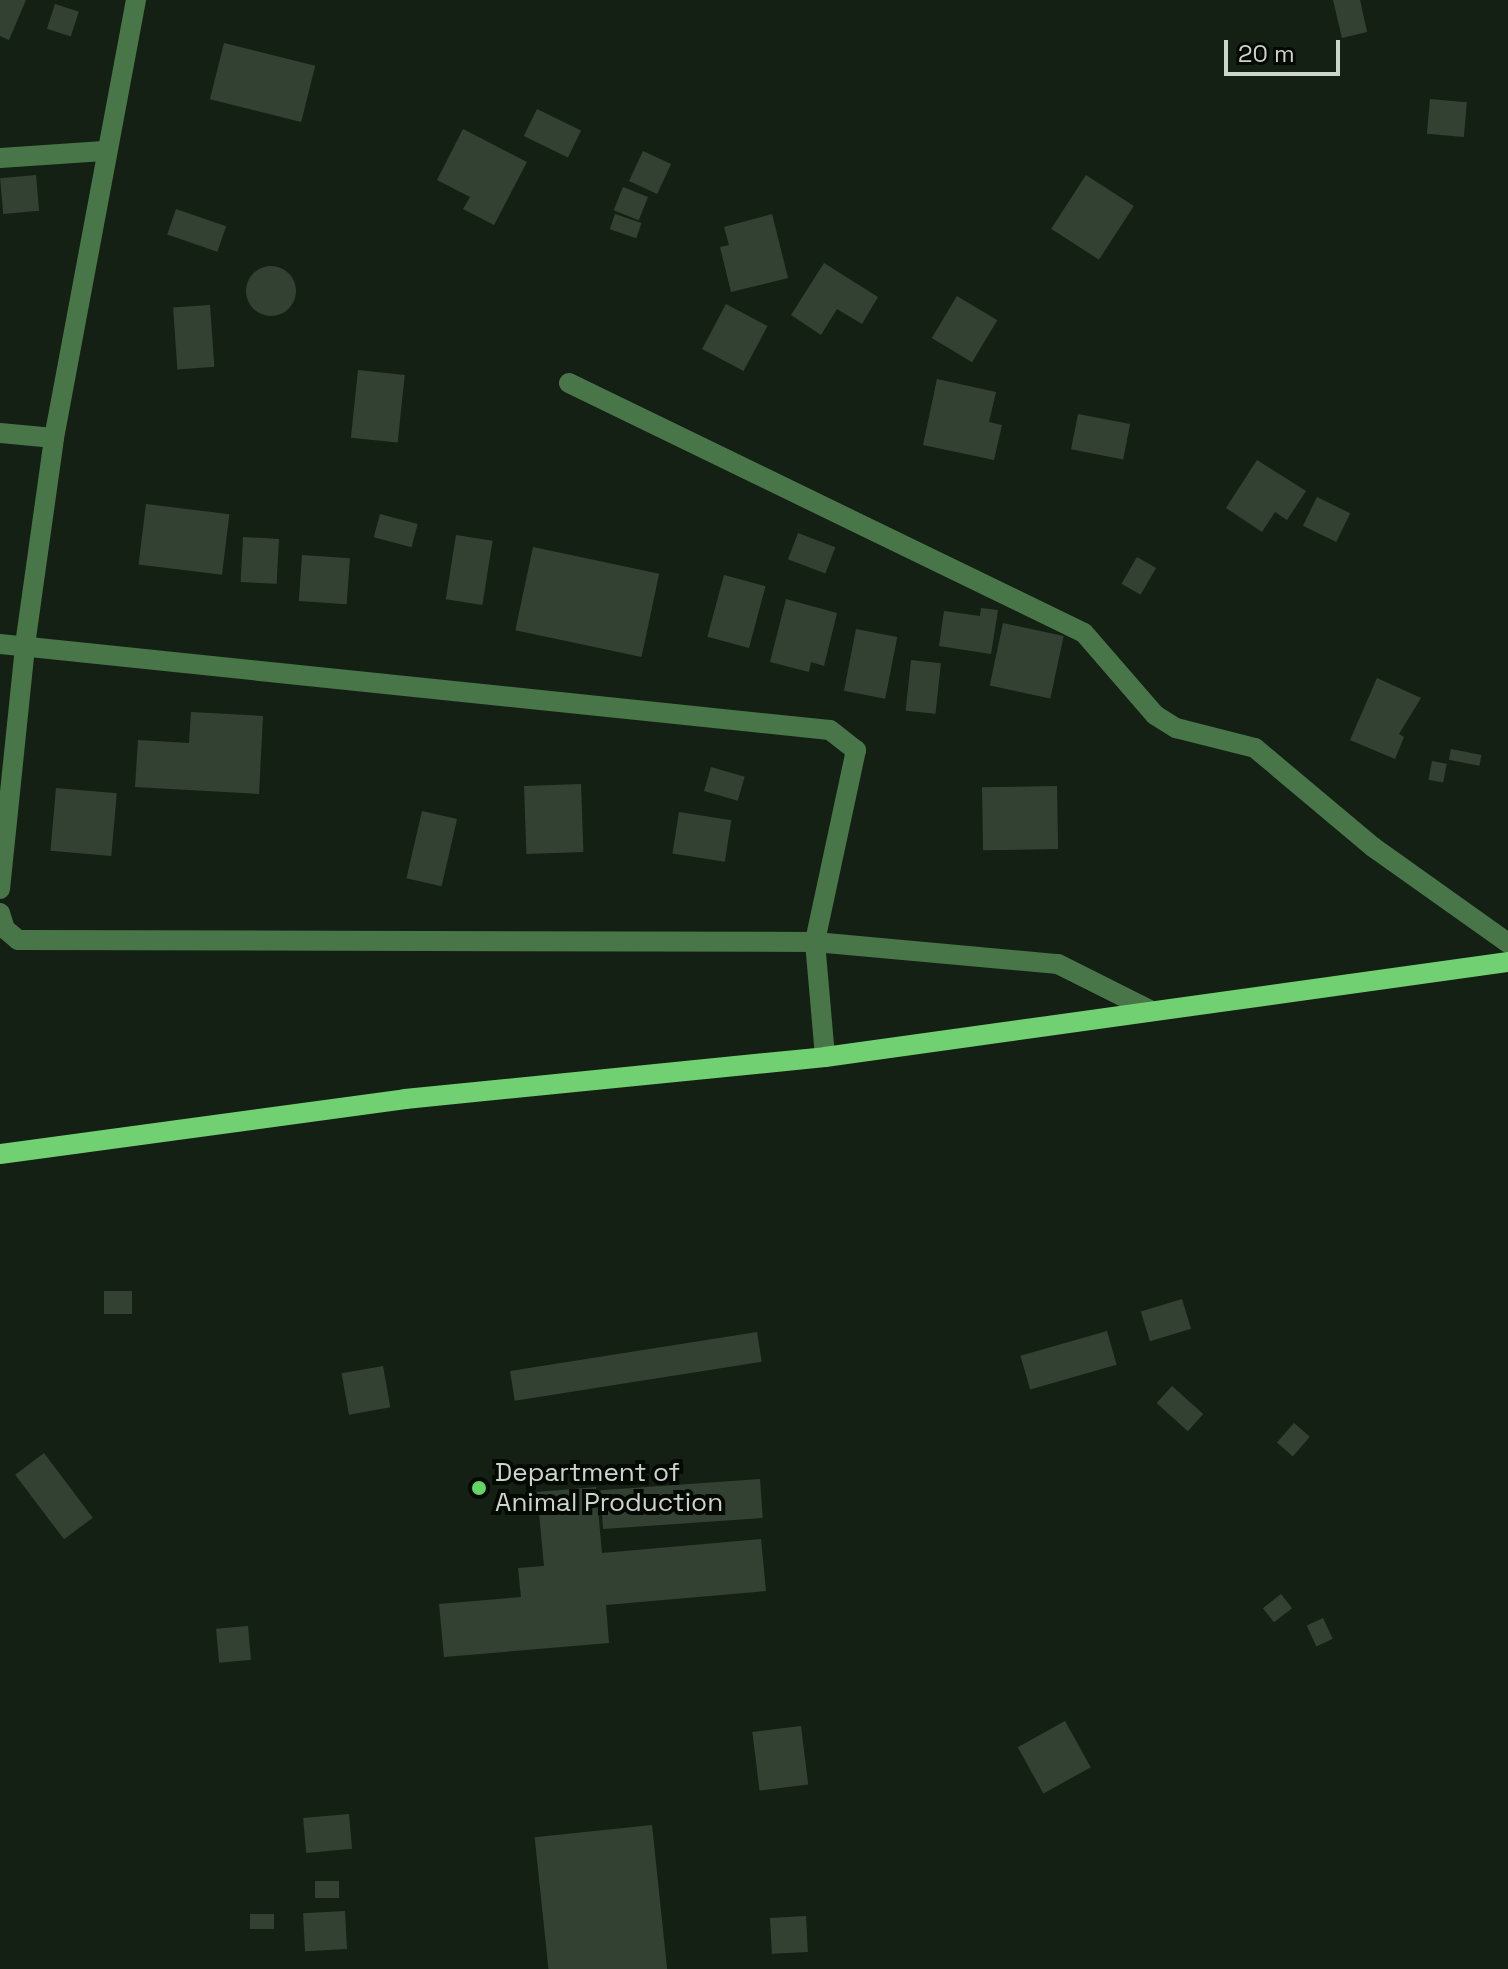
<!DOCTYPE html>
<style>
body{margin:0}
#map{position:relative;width:1508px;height:1969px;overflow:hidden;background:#142013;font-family:"Space Grotesk",sans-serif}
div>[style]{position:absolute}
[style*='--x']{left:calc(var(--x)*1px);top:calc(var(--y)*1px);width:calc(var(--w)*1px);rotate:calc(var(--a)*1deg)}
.building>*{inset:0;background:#334133;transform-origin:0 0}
.round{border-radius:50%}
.minor>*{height:20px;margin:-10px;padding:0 10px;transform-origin:10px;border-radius:10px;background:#497649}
.major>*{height:20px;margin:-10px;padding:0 10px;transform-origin:10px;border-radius:10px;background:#71d172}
.dots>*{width:22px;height:22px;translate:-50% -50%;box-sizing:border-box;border:4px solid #040904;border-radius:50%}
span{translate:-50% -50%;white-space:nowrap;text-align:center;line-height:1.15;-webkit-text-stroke:8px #040904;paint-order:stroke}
.poi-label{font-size:26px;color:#ccd5cc}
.left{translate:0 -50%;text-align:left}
.scale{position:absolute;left:1224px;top:40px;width:116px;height:36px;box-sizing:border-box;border:4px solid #ccd5cc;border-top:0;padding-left:10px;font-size:24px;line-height:28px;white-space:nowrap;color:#ccd5cc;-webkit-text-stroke:6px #040904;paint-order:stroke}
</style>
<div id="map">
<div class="building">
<i style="clip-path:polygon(0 0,26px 0,9px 40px,0 36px)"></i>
<i style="clip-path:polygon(1333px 0,1360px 0,1367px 32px,1342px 38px)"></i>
<i style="left:55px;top:4px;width:25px;height:26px;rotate:18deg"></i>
<i style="left:224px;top:43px;width:94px;height:58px;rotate:14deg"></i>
<i style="left:1430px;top:99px;width:37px;height:35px;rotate:5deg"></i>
<i style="left:537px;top:109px;width:49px;height:30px;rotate:26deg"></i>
<i style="clip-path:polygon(463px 129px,527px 162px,494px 225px,463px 209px,470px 197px,437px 180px)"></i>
<i style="left:643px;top:151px;width:31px;height:33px;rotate:25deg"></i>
<i style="left:36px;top:175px;width:36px;height:36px;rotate:85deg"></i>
<i style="left:1086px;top:175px;width:57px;height:64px;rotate:33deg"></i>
<i style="left:623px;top:187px;width:27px;height:25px;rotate:22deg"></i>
<i style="left:176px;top:209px;width:53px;height:27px;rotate:19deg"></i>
<i style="left:615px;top:214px;width:28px;height:16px;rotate:19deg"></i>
<i style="clip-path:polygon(772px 214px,788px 278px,731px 292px,720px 247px,729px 245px,724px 227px)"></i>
<i style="clip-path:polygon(824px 263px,878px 297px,862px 324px,837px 309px,821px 335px,791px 315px)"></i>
<i class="round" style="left:246px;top:266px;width:50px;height:50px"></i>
<i style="left:957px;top:296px;width:47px;height:49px;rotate:31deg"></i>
<i style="left:726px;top:304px;width:47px;height:51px;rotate:28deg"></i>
<i style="left:210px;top:305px;width:62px;height:37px;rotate:86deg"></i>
<i style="left:358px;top:370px;width:47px;height:68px;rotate:6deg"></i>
<i style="clip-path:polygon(937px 379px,996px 392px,989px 422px,1002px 425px,994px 460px,923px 445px)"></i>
<i style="left:1078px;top:414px;width:53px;height:36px;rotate:11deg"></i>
<i style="clip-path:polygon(1257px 460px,1306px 491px,1287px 520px,1275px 512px,1262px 532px,1226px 508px)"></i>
<i style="left:1317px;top:497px;width:37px;height:32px;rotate:26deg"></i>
<i style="left:146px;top:504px;width:84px;height:61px;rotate:7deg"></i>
<i style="left:380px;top:514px;width:39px;height:24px;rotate:15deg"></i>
<i style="left:798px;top:533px;width:40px;height:28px;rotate:21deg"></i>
<i style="left:456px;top:535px;width:37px;height:65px;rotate:9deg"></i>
<i style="left:243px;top:537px;width:36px;height:45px;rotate:3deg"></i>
<i style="left:533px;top:547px;width:129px;height:85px;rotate:12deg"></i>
<i style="left:302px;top:555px;width:48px;height:46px;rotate:4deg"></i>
<i style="left:1137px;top:557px;width:22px;height:31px;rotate:30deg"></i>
<i style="left:724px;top:575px;width:43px;height:64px;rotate:15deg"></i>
<i style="clip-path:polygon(786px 599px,837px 613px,824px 666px,811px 662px,809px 672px,770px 662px)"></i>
<i style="clip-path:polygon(981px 608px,998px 610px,991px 654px,939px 646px,944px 611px,980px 616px)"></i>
<i style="left:1003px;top:623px;width:62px;height:64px;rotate:12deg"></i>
<i style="left:856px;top:629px;width:42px;height:63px;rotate:11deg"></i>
<i style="left:911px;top:660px;width:30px;height:51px;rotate:6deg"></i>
<i style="clip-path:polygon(1377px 678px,1421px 698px,1399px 734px,1404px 737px,1395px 759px,1350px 740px)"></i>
<i style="clip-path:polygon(191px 712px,263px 716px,259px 794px,135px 787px,138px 740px,189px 743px)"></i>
<i style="left:1451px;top:749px;width:31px;height:11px;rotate:11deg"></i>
<i style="left:1432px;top:761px;width:15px;height:19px;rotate:11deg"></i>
<i style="left:711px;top:767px;width:35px;height:25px;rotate:16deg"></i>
<i style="left:581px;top:784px;width:68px;height:57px;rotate:88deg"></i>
<i style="left:1057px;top:786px;width:63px;height:75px;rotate:89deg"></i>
<i style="left:56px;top:788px;width:61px;height:63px;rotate:5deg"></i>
<i style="left:422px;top:811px;width:36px;height:69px;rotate:13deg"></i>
<i style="left:679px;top:812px;width:53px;height:42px;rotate:9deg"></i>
<i style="left:104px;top:1291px;width:28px;height:23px"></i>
<i style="left:1182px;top:1299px;width:31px;height:43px;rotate:73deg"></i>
<i style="left:1107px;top:1331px;width:35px;height:90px;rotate:74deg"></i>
<i style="left:757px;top:1332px;width:30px;height:250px;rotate:81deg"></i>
<i style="left:383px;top:1366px;width:42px;height:42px;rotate:80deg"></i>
<i style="left:1172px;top:1386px;width:42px;height:23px;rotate:42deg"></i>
<i style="left:1294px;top:1423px;width:21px;height:26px;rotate:41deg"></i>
<i style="left:44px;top:1453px;width:81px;height:36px;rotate:53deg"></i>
<i style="left:760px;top:1479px;width:39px;height:160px;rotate:86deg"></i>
<i style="clip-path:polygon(596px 1487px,602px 1553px,761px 1539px,766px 1591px,606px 1605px,609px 1643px,444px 1657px,439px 1604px,521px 1597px,518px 1568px,544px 1566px,537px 1492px)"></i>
<i style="left:1281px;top:1594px;width:18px;height:23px;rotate:52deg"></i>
<i style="left:1323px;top:1618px;width:23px;height:18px;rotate:65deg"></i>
<i style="left:248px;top:1626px;width:34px;height:32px;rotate:85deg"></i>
<i style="left:1065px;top:1721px;width:53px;height:54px;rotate:61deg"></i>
<i style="left:801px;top:1726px;width:59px;height:49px;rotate:83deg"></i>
<i style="left:349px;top:1814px;width:35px;height:46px;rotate:85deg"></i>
<i style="left:652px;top:1825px;width:145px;height:118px;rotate:84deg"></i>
<i style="left:339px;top:1881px;width:17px;height:24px;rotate:90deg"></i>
<i style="left:345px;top:1911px;width:38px;height:42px;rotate:87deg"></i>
<i style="left:274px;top:1914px;width:15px;height:24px;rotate:90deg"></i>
<i style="left:806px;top:1916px;width:36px;height:36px;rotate:87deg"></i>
</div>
<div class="minor">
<i style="--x:0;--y:158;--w:104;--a:-3.9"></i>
<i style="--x:569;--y:383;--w:572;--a:25.89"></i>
<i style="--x:1084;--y:633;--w:108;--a:49.1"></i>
<i style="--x:1155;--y:715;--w:25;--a:32"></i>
<i style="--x:1176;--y:728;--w:81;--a:14.2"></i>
<i style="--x:1255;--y:748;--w:154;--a:40"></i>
<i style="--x:1373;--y:847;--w:166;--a:35.4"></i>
<i style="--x:0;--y:433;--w:54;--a:5.3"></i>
<i style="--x:0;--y:644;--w:834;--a:5.92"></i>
<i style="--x:830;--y:730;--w:33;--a:38"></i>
<i style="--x:856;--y:750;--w:196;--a:102.1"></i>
<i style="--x:815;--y:942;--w:115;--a:85"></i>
<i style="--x:0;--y:889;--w:245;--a:-84.1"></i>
<i style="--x:25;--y:645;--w:209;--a:-82"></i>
<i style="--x:54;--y:438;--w:446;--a:-79.4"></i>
<i style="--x:0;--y:913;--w:17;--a:73"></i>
<i style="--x:5;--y:929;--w:17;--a:40"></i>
<i style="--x:18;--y:940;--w:797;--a:0.14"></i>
<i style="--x:815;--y:942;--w:244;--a:5.2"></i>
<i style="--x:1058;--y:964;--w:103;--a:26.6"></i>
</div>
<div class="major">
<i style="--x:0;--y:1154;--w:409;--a:-7.7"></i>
<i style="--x:405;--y:1099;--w:422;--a:-5.7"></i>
<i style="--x:825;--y:1057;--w:690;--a:-7.92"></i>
</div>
<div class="dots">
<i style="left:479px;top:1488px;background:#65d467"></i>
</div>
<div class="poi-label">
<span class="left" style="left:495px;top:1488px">Department of<br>Animal Production</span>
</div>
<div class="scale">20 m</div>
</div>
